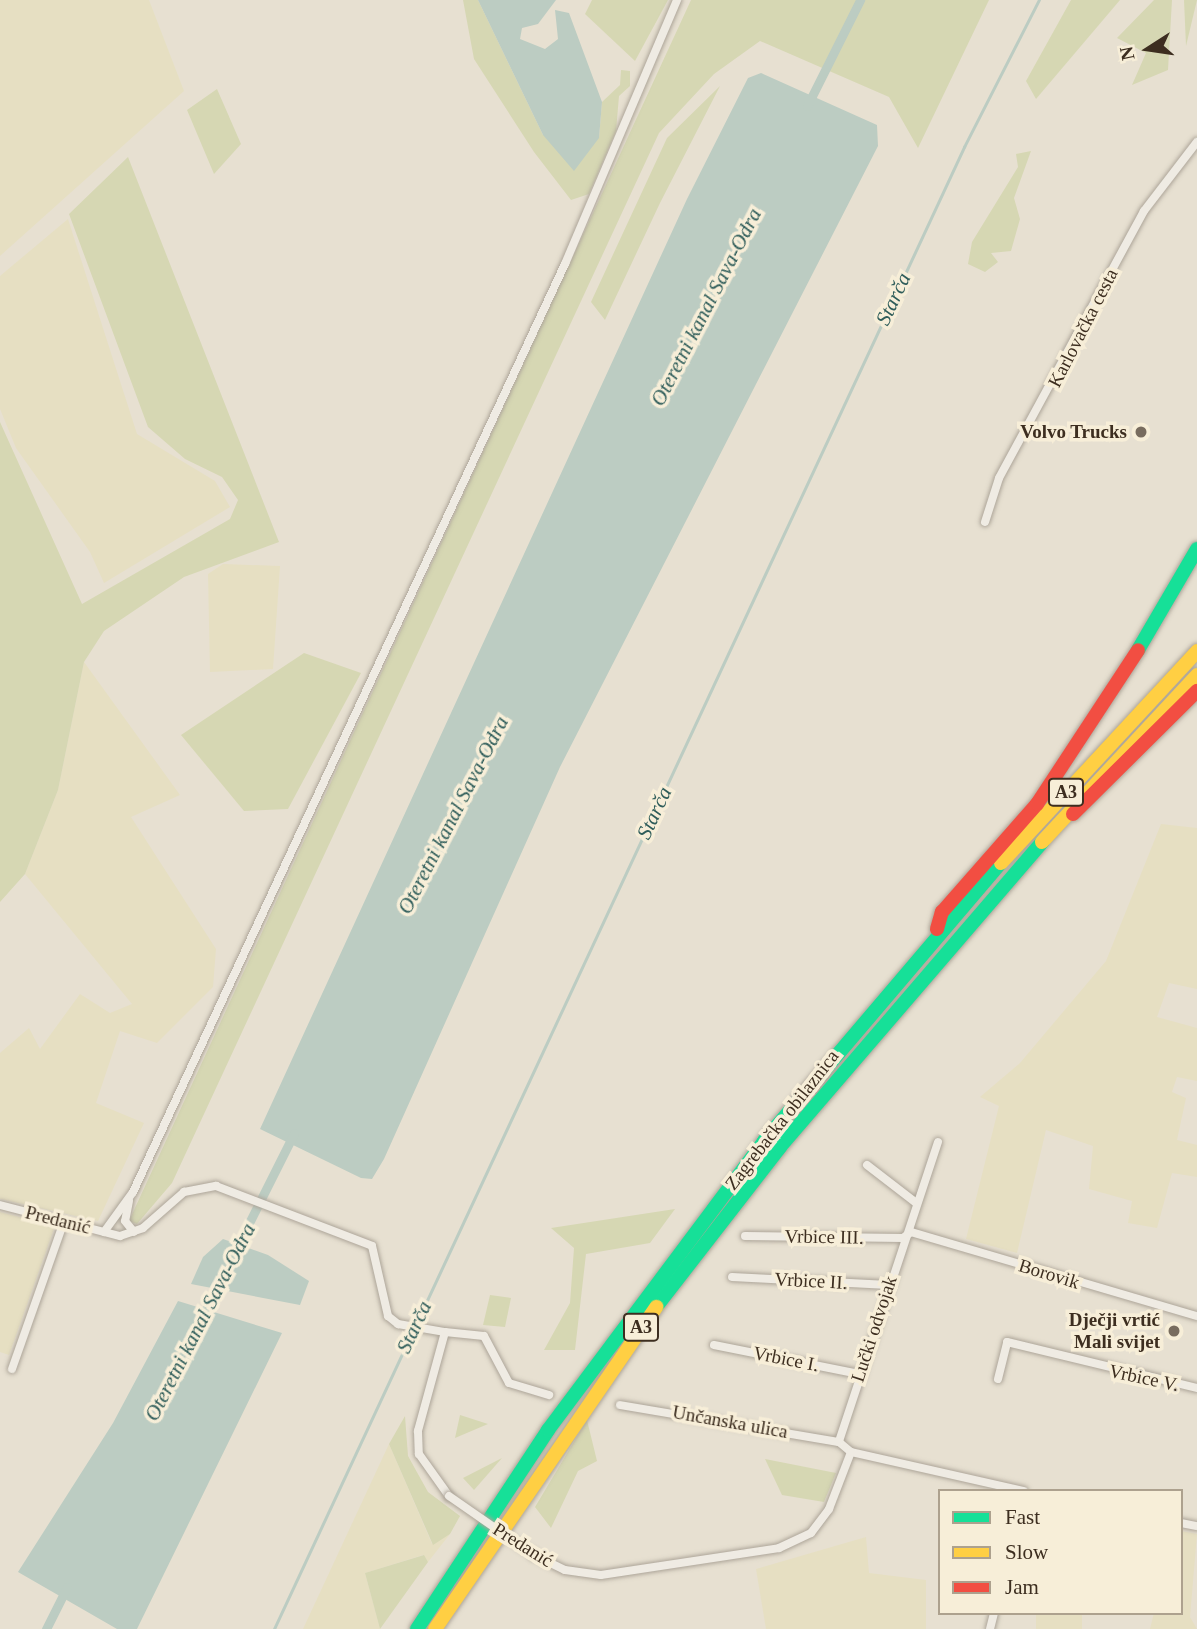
<!DOCTYPE html>
<meta charset="utf-8">
<style>
body{margin:0}
#map{position:relative;width:1197px;height:1629px;overflow:hidden;background:#e7e0d1;font-family:"Times New Roman",serif}
div>[style]{position:absolute}
[style*='--x']{left:calc(var(--x)*1px);top:calc(var(--y)*1px);width:calc(var(--w)*1px);rotate:calc(var(--a)*1deg)}
.farmland>*{inset:0;background:#e6dfc2;transform-origin:0 0}
.green>*{inset:0;background:#d6d7b3}
.water>*{inset:0;background:#bcccc2}
.stream>*{height:2.5px;margin:-1.25px;padding:0 1.25px;transform-origin:1.25px;border-radius:1.25px;background:#bcccc2}
.canal>*{height:9px;margin:-4.5px;padding:0 4.5px;transform-origin:4.5px;border-radius:4.5px;background:#bcccc2}
.roads{filter:drop-shadow(0 0 2px #ada599) drop-shadow(0 0 2px #ada599)}
.street>*{height:8px;margin:-4px;padding:0 4px;transform-origin:4px;border-radius:4px;background:#efebe3}
.fast>*{height:14px;margin:-7px;padding:0 7px;transform-origin:7px;border-radius:7px;background:#16e098}
.slow>*{height:14px;margin:-7px;padding:0 7px;transform-origin:7px;border-radius:7px;background:#ffcf43}
.jam>*{height:14px;margin:-7px;padding:0 7px;transform-origin:7px;border-radius:7px;background:#f24e42}
.bridges{filter:drop-shadow(0 0 2px #ada599) drop-shadow(0 0 2px #ada599)}
.street-bridge>*{height:8px;margin:-4px;padding:0 4px;transform-origin:4px;border-radius:4px;background:#efebe3}
.dots>*{width:19px;height:19px;translate:-50% -50%;box-sizing:border-box;border:4px solid #f7eed8;border-radius:50%}
span{translate:-50% -50%;white-space:nowrap;text-align:center;line-height:1.15;-webkit-text-stroke:7px #f7eed8;paint-order:stroke}
.shield-label span{padding:2px 5px;background:#f7eed8;border:2px solid;border-radius:5px;-webkit-text-stroke-width:0}
.shield-label{font-size:18px;color:#3d2e20;font-weight:700}
.street-label{font-size:19px;color:#3d2e20}
.poi-label{font-size:19px;color:#3d2e20;font-weight:700}
.right{translate:-100% -50%;text-align:right}
.water-label{font-size:21px;color:#2f5d5a;font-style:italic}
.legend{position:absolute;left:938px;top:1489px;width:245px;height:126px;box-sizing:border-box;background:#f7eed8;border:2px solid #ada18e;margin:0;padding:9px 12px;list-style:none;font-size:21px;color:#3d2e20}
.legend li{display:flex;align-items:center;gap:14px;height:35px}
.legend b{width:35px;border:2px solid #ada18e}
.north{position:absolute;left:1113px;top:14px;width:70px;height:70px;-webkit-text-stroke:5px #f7eed8;paint-order:stroke;rotate:258deg;font-size:19px;font-weight:700;line-height:28px;text-align:center;color:#3d2e20}
.north::after{content:'';display:block;margin:auto;width:24px;height:32px;background:#3d2e20;clip-path:polygon(50% 0,100% 100%,50% 72%,0 100%)}
</style>
<div id="map">
<div class="farmland">
<i style="clip-path:polygon(0 0,149px 0,184px 91px,0 256px)"></i>
<i style="clip-path:polygon(68px 219px,137px 434px,215px 481px,230px 507px,104px 583px,90px 552px,16px 448px,0 409px,0 276px)"></i>
<i style="clip-path:polygon(223px 564px,280px 566px,273px 669px,210px 672px,208px 574px)"></i>
<i style="clip-path:polygon(84px 662px,180px 795px,131px 817px,216px 949px,213px 987px,157px 1043px,120px 1031px,96px 1103px,144px 1123px,98px 1221px,0 1199px,0 1053px,29px 1028px,40px 1049px,80px 994px,110px 1013px,132px 1004px,25px 874px,58px 790px)"></i>
<i style="clip-path:polygon(1161px 824px,1197px 828px,1197px 989px,1169px 983px,1157px 1017px,1197px 1028px,1197px 1081px,1177px 1077px,1172px 1092px,1186px 1098px,1177px 1140px,1197px 1145px,1197px 1177px,1172px 1173px,1157px 1228px,1128px 1223px,1132px 1201px,1089px 1189px,1093px 1146px,1046px 1130px,1017px 1253px,966px 1239px,999px 1106px,980px 1097px,1020px 1063px,1106px 961px)"></i>
<i style="clip-path:polygon(0 1212px,55px 1226px,9px 1355px,0 1352px)"></i>
<i style="clip-path:polygon(389px 1444px,432px 1544px,450px 1534px,428px 1562px,423px 1555px,365px 1573px,380px 1629px,303px 1629px)"></i>
<i style="clip-path:polygon(1181px 1531px,1197px 1534px,1190px 1617px,1197px 1629px,1150px 1629px,1154px 1613px,1181px 1613px)"></i>
<i style="clip-path:polygon(866px 1537px,869px 1573px,926px 1580px,926px 1629px,766px 1629px,756px 1569px)"></i>
<i style="left:1036px;top:1613px;width:46px;height:16px"></i>
</div>
<div class="green">
<i style="clip-path:polygon(463px 0,478px 0,543px 135px,599px 138px,602px 102px,620px 85px,621px 70px,630px 71px,630px 86px,619px 96px,616px 131px,589px 194px,571px 200px,534px 152px,474px 59px)"></i>
<i style="clip-path:polygon(592px 0,668px 0,635px 61px,585px 14px)"></i>
<i style="clip-path:polygon(691px 0,989px 0,918px 148px,889px 97px,760px 41px,714px 74px,659px 133px,172px 1183px,137px 1224px,129px 1221px)"></i>
<i style="clip-path:polygon(1071px 0,1120px 0,1036px 99px,1026px 81px)"></i>
<i style="clip-path:polygon(1154px 0,1172px 0,1168px 70px,1132px 85px,1146px 53px,1117px 38px)"></i>
<i style="clip-path:polygon(1184px 0,1197px 0,1186px 46px)"></i>
<i style="clip-path:polygon(720px 86px,660px 203px,605px 320px,591px 302px,667px 138px)"></i>
<i style="clip-path:polygon(217px 89px,241px 144px,214px 174px,187px 110px)"></i>
<i style="clip-path:polygon(1031px 151px,1014px 198px,1020px 219px,1011px 251px,991px 253px,998px 262px,985px 272px,968px 264px,972px 242px,1018px 167px,1016px 154px)"></i>
<i style="clip-path:polygon(128px 157px,279px 542px,184px 577px,104px 631px,84px 662px,58px 790px,25px 874px,0 902px,0 422px,82px 604px,230px 519px,238px 500px,222px 477px,185px 459px,148px 427px,69px 214px)"></i>
<i style="clip-path:polygon(304px 653px,361px 673px,288px 809px,244px 811px,181px 735px)"></i>
<i style="clip-path:polygon(675px 1209px,650px 1243px,586px 1254px,575px 1350px,544px 1350px,570px 1303px,574px 1248px,551px 1228px)"></i>
<i style="clip-path:polygon(490px 1295px,511px 1298px,505px 1327px,483px 1325px)"></i>
<i style="clip-path:polygon(460px 1415px,488px 1424px,455px 1438px)"></i>
<i style="clip-path:polygon(405px 1416px,408px 1456px,428px 1492px,460px 1516px,450px 1534px,433px 1545px,389px 1444px)"></i>
<i style="clip-path:polygon(587px 1420px,597px 1461px,578px 1471px,551px 1528px,535px 1507px)"></i>
<i style="clip-path:polygon(502px 1458px,474px 1490px,463px 1478px)"></i>
<i style="clip-path:polygon(765px 1459px,836px 1473px,824px 1502px,782px 1495px)"></i>
<i style="clip-path:polygon(424px 1555px,428px 1562px,380px 1629px,365px 1573px)"></i>
</div>
<div class="water">
<i style="clip-path:polygon(478px 0,556px 0,538px 24px,522px 28px,520px 39px,545px 49px,558px 39px,555px 10px,569px 13px,602px 102px,599px 138px,574px 171px,543px 135px)"></i>
<i style="clip-path:polygon(761px 73px,877px 125px,878px 146px,560px 767px,384px 1159px,372px 1179px,361px 1178px,260px 1129px,687px 199px,748px 78px)"></i>
<i style="clip-path:polygon(223px 1239px,268px 1255px,309px 1281px,300px 1305px,191px 1284px,203px 1257px)"></i>
<i style="clip-path:polygon(178px 1301px,282px 1333px,137px 1629px,117px 1629px,18px 1572px,113px 1423px)"></i>
</div>
<div class="stream">
<i style="--x:274;--y:1629;--w:1635;--a:-65.03"></i>
<i style="--x:964;--y:147;--w:165;--a:-63"></i>
</div>
<div class="canal">
<i style="--x:807;--y:106;--w:119;--a:-63.4"></i>
<i style="--x:233;--y:1255;--w:136;--a:-63.4"></i>
<i style="--x:200;--y:1321;--w:46;--a:-62.9"></i>
<i style="--x:46;--y:1629;--w:47;--a:-63.4"></i>
</div>
<div class="roads">
<div class="street">
<i style="--x:985;--y:522;--w:46;--a:-72.3"></i>
<i style="--x:999;--y:478;--w:304;--a:-61.5"></i>
<i style="--x:1144;--y:211;--w:87;--a:-52.5"></i>
<i style="--x:938;--y:1142;--w:316;--a:108.3"></i>
<i style="--x:839;--y:1442;--w:16;--a:40"></i>
<i style="--x:851;--y:1452;--w:177;--a:12.7"></i>
<i style="--x:867;--y:1165;--w:61;--a:37.6"></i>
<i style="--x:129;--y:1201;--w:20;--a:101"></i>
<i style="--x:125;--y:1221;--w:14;--a:51"></i>
<i style="--x:0;--y:1205;--w:124;--a:14.5"></i>
<i style="--x:120;--y:1236;--w:24;--a:-19"></i>
<i style="--x:143;--y:1228;--w:55;--a:-41.3"></i>
<i style="--x:184;--y:1192;--w:33;--a:-11"></i>
<i style="--x:216;--y:1186;--w:167;--a:21"></i>
<i style="--x:372;--y:1246;--w:72;--a:77.1"></i>
<i style="--x:388;--y:1316;--w:13;--a:39"></i>
<i style="--x:398;--y:1324;--w:48;--a:9.7"></i>
<i style="--x:445;--y:1332;--w:103;--a:105.3"></i>
<i style="--x:418;--y:1431;--w:23;--a:88"></i>
<i style="--x:419;--y:1454;--w:52;--a:54.5"></i>
<i style="--x:104;--y:1232;--w:49;--a:-54.1"></i>
<i style="--x:133;--y:1192;--w:1024;--a:-65.04"></i>
<i style="--x:565;--y:264;--w:287;--a:-67"></i>
<i style="--x:745;--y:1236;--w:158;--a:0.7"></i>
<i style="--x:903;--y:1238;--w:10;--a:-37"></i>
<i style="--x:911;--y:1232;--w:298;--a:16.4"></i>
<i style="--x:732;--y:1277;--w:157;--a:2.9"></i>
<i style="--x:445;--y:1332;--w:39;--a:6"></i>
<i style="--x:484;--y:1336;--w:53;--a:62"></i>
<i style="--x:509;--y:1383;--w:42;--a:16.7"></i>
<i style="--x:714;--y:1345;--w:148;--a:11.3"></i>
<i style="--x:12;--y:1369;--w:154;--a:-70.6"></i>
<i style="--x:998;--y:1379;--w:38;--a:-76"></i>
<i style="--x:1007;--y:1342;--w:195;--a:13.6"></i>
<i style="--x:620;--y:1405;--w:222;--a:9.6"></i>
<i style="--x:1181;--y:1523;--w:16;--a:11"></i>
<i style="--x:534;--y:1555;--w:34;--a:26"></i>
<i style="--x:565;--y:1570;--w:36;--a:8"></i>
<i style="--x:601;--y:1575;--w:180;--a:-8.6"></i>
<i style="--x:779;--y:1548;--w:35;--a:-25"></i>
<i style="--x:811;--y:1533;--w:30;--a:-53"></i>
<i style="--x:829;--y:1509;--w:61;--a:-68.9"></i>
<i style="--x:990;--y:1629;--w:16;--a:-76"></i>
</div>
<div class="fast">
<i style="--x:1138;--y:650;--w:117;--a:-59.7"></i>
<i style="--x:656;--y:1307;--w:202;--a:-52.2"></i>
<i style="--x:780;--y:1147;--w:402;--a:-49.3"></i>
<i style="--x:417;--y:1629;--w:238;--a:-56.6"></i>
<i style="--x:548;--y:1430;--w:361;--a:-53.2"></i>
<i style="--x:764;--y:1141;--w:365;--a:-49.6"></i>
</div>
<div class="slow">
<i style="--x:1042;--y:842;--w:228;--a:-47.1"></i>
<i style="--x:1001;--y:863;--w:289;--a:-47.2"></i>
<i style="--x:435;--y:1629;--w:391;--a:-55.5"></i>
</div>
<div class="jam">
<i style="--x:1073;--y:814;--w:175;--a:-44.8"></i>
<i style="--x:937;--y:929;--w:18;--a:-74"></i>
<i style="--x:942;--y:912;--w:144;--a:-48.7"></i>
<i style="--x:1037;--y:804;--w:184;--a:-56.7"></i>
</div>
</div>
<div class="bridges">
<div class="street-bridge">
<i style="--x:449;--y:1496;--w:103;--a:34.8"></i>
</div>
</div>
<div class="dots">
<i style="left:1141px;top:432px;background:#786c5e"></i>
<i style="left:1174px;top:1331px;background:#786c5e"></i>
</div>
<div class="shield-label">
<span style="left:1066px;top:792px">A3</span>
<span style="left:641px;top:1327px">A3</span>
</div>
<div class="street-label">
<span style="left:1083px;top:328px;rotate:-63deg">Karlovačka cesta</span>
<span style="left:782px;top:1120px;rotate:-52deg">Zagrebačka obilaznica</span>
<span style="left:58px;top:1220px;rotate:14deg">Predanić</span>
<span style="left:824px;top:1237px;rotate:1deg">Vrbice III.</span>
<span style="left:1049px;top:1274px;rotate:17deg">Borovik</span>
<span style="left:811px;top:1281px;rotate:3deg">Vrbice II.</span>
<span style="left:874px;top:1329px;rotate:-72deg">Lučki odvojak</span>
<span style="left:786px;top:1359px;rotate:11deg">Vrbice I.</span>
<span style="left:1144px;top:1378px;rotate:12deg">Vrbice V.</span>
<span style="left:730px;top:1422px;rotate:10deg">Unčanska ulica</span>
<span style="left:523px;top:1545px;rotate:32deg">Predanić</span>
</div>
<div class="poi-label">
<span class="right" style="left:1127px;top:432px">Volvo Trucks</span>
<span class="right" style="left:1160px;top:1331px">Dječji vrtić<br>Mali svijet</span>
</div>
<div class="water-label">
<span style="left:893px;top:299px;rotate:-65deg">Starča</span>
<span style="left:706px;top:307px;rotate:-63deg">Oteretni kanal Sava-Odra</span>
<span style="left:654px;top:813px;rotate:-65deg">Starča</span>
<span style="left:453px;top:815px;rotate:-63deg">Oteretni kanal Sava-Odra</span>
<span style="left:200px;top:1322px;rotate:-63deg">Oteretni kanal Sava-Odra</span>
<span style="left:414px;top:1327px;rotate:-65deg">Starča</span>
</div>
<ul class="legend">
<li><b style="height:9px;background:#16e098"></b>Fast</li>
<li><b style="height:9px;background:#ffcf43"></b>Slow</li>
<li><b style="height:9px;background:#f24e42"></b>Jam</li>
</ul>
<div class="north">N</div>
</div>
